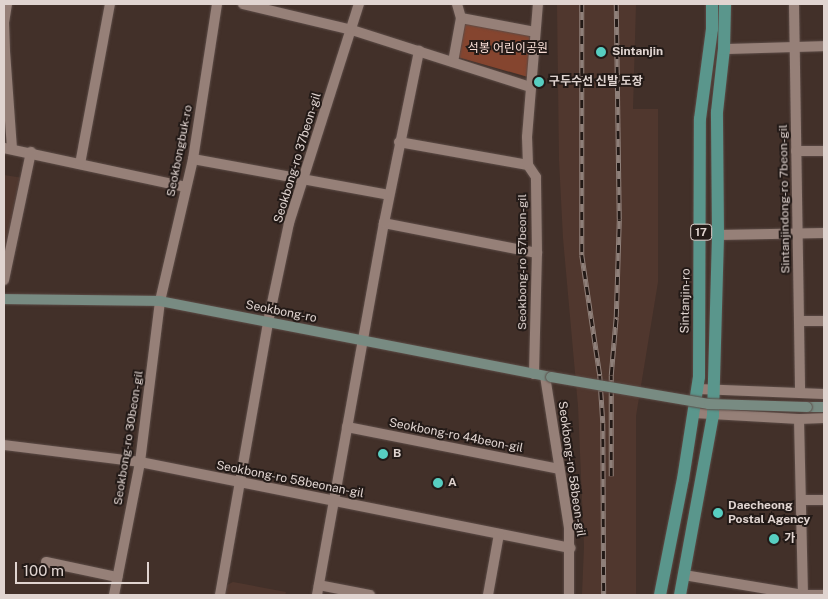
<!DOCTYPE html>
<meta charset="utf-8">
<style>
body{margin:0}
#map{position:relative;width:828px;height:599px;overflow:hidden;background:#423029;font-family:"Public Sans","Noto Sans KR",sans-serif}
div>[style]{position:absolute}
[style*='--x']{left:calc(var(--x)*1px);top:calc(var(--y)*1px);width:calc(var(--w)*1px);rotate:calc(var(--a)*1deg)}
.built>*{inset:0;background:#50372e}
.green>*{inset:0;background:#85452f}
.roads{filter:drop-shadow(0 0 1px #5c4c47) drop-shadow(0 0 1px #5c4c47)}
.street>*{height:10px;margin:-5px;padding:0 5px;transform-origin:5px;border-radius:5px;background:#968078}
.secondary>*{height:10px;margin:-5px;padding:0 5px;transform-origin:5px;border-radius:5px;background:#788b82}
.primary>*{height:12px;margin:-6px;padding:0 6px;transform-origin:6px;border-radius:6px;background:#5a968c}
.rail>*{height:4.5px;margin-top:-2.25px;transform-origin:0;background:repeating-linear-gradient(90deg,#231a17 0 8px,#8f807a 0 16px);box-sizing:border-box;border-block:1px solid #8f807a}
.bridges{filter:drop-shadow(0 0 1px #5c4c47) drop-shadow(0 0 1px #5c4c47)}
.secondary-bridge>*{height:10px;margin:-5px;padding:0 5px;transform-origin:5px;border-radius:5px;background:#788b82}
.dots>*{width:14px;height:14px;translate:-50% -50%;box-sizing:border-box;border:2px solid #231a17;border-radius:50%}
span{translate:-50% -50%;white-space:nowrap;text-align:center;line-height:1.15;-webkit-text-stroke:4px #231a17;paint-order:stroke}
.shield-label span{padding:1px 4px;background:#231a17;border:1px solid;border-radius:4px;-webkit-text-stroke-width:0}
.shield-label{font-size:11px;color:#e0d4d0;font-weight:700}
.park-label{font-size:12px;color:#f7ddd5}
.poi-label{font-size:12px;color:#e0d4d0;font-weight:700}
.left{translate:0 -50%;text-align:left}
.street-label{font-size:12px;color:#e0d4d0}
.frame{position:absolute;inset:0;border:5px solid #e0d4d0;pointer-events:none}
.scale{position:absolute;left:15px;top:562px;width:134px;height:22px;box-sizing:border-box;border:2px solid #e0d4d0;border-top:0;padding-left:6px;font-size:15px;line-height:18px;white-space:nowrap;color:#e0d4d0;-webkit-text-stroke:4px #231a17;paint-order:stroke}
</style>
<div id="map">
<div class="built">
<i style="clip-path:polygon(557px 4px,636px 4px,633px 109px,658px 109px,658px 282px,636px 416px,636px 595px,582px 595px,584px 546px,578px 406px,563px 238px,559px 160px)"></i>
<i style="clip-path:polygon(4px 175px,23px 178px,4px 283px)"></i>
<i style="clip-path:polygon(233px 582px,286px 592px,285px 595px,225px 595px,227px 585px)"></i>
</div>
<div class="green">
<i style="clip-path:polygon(461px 18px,526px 30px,531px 39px,528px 77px,454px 56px)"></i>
</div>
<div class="roads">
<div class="street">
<i style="--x:7;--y:4;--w:18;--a:99"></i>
<i style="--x:4;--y:22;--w:29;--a:88"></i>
<i style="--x:5;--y:51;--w:98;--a:85.9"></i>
<i style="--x:243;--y:4;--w:112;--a:13.4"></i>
<i style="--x:352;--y:30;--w:188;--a:17.7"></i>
<i style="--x:794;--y:4;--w:389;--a:89.1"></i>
<i style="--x:461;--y:18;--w:75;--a:10.7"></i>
<i style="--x:724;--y:49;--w:100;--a:-1.7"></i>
<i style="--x:453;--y:62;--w:45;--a:-79.7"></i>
<i style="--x:461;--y:18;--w:15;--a:-106"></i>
<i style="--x:399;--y:142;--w:131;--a:10.1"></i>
<i style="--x:4;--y:148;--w:186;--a:12.1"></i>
<i style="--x:796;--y:151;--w:28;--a:0"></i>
<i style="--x:193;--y:159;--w:199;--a:10.4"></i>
<i style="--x:80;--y:164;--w:163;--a:-79.4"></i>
<i style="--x:384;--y:223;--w:156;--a:11.1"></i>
<i style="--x:718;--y:235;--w:106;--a:-1.1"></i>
<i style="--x:4;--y:280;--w:131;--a:-78.1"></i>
<i style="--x:799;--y:321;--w:25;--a:0"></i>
<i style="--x:534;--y:374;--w:121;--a:-88.6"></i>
<i style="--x:537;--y:253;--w:76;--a:-90.8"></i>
<i style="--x:536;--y:177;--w:14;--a:-124"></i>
<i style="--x:528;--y:165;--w:28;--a:-92"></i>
<i style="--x:527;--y:137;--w:133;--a:-85.3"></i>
<i style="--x:545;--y:376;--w:153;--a:81"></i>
<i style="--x:569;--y:527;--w:68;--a:90"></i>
<i style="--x:698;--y:389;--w:126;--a:2.3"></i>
<i style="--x:694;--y:413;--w:105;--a:3.3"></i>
<i style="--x:799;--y:419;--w:25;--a:-2"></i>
<i style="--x:799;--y:419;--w:176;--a:88.7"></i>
<i style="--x:347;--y:427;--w:216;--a:11.2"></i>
<i style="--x:4;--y:445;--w:137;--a:7.1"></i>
<i style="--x:140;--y:462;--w:439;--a:11.3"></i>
<i style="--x:801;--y:500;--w:23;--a:0"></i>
<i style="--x:46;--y:562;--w:73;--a:11.9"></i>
<i style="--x:684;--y:575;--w:121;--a:9.5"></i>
<i style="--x:803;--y:595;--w:21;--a:0"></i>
<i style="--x:319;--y:585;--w:52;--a:11.1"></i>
<i style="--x:114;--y:595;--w:136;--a:-78.9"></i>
<i style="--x:140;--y:462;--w:162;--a:-82.9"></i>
<i style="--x:160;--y:301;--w:146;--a:-76.9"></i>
<i style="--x:193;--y:159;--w:157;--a:-81.2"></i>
<i style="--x:220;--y:595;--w:277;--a:-80"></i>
<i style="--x:268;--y:322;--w:101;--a:-78"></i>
<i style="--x:289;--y:223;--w:230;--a:-72.3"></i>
<i style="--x:317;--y:595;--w:378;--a:-79.8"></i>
<i style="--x:384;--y:223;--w:176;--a:-78.5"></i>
<i style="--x:488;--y:595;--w:62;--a:-79.8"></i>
</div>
<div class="secondary">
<i style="--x:4;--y:299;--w:156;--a:0.7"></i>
<i style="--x:160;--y:301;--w:398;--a:11"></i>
<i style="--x:807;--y:407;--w:17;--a:0"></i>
</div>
<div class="primary">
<i style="--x:660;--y:595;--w:118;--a:-78.8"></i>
<i style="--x:683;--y:479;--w:103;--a:-81.1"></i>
<i style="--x:699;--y:377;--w:258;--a:-89.8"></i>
<i style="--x:700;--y:119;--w:91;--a:-82.4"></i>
<i style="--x:712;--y:29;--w:25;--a:-90"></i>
<i style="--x:680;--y:595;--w:183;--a:-79.6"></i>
<i style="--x:713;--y:415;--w:180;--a:-88.4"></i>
<i style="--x:718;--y:235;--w:123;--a:-90.5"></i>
<i style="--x:717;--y:112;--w:63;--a:-83.7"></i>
<i style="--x:724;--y:49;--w:45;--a:-88.7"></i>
</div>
</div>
<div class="rail">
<i style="--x:582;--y:4;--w:251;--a:90"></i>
<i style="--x:582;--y:255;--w:122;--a:81.5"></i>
<i style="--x:600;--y:376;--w:47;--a:86.3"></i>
<i style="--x:603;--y:423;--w:172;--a:89.7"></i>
<i style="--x:611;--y:476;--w:101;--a:-90"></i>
<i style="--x:611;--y:375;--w:58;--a:-85.1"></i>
<i style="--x:616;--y:317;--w:98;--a:-88.2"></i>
<i style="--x:619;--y:219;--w:215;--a:-90.8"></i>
</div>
<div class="bridges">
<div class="secondary-bridge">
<i style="--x:551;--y:377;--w:160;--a:9.7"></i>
<i style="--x:709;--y:404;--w:98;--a:1.8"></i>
</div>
</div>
<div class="dots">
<i style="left:601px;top:52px;background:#57cec1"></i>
<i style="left:539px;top:82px;background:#57cec1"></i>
<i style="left:383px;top:454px;background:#57cec1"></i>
<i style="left:438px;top:483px;background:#57cec1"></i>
<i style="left:718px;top:513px;background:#57cec1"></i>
<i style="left:774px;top:539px;background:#57cec1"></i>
</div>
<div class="shield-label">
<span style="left:701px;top:232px">17</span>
</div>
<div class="park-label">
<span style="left:508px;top:49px">석봉 어린이공원</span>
</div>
<div class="poi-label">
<span class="left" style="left:612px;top:52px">Sintanjin</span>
<span class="left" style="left:549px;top:82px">구두수선 신발 도장</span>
<span class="left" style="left:393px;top:454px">B</span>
<span class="left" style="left:448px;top:483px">A</span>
<span class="left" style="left:728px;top:513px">Daecheong<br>Postal Agency</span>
<span class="left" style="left:784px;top:539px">가</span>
</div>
<div class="street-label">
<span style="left:180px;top:151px;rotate:-79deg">Seokbongbuk-ro</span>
<span style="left:298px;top:158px;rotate:-73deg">Seokbong-ro 37beon-gil</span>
<span style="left:785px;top:199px;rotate:-91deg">Sintanjindong-ro 7beon-gil</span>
<span style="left:523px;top:262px;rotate:-90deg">Seokbong-ro 57beon-gil</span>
<span style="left:686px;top:301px;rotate:-89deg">Sintanjin-ro</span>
<span style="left:281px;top:312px;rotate:11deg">Seokbong-ro</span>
<span style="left:456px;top:436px;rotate:11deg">Seokbong-ro 44beon-gil</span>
<span style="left:129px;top:438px;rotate:-81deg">Seokbong-ro 30beon-gil</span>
<span style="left:571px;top:469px;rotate:82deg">Seokbong-ro 58beon-gil</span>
<span style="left:290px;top:480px;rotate:11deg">Seokbong-ro 58beonan-gil</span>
</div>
<div class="frame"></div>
<div class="scale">100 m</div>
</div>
